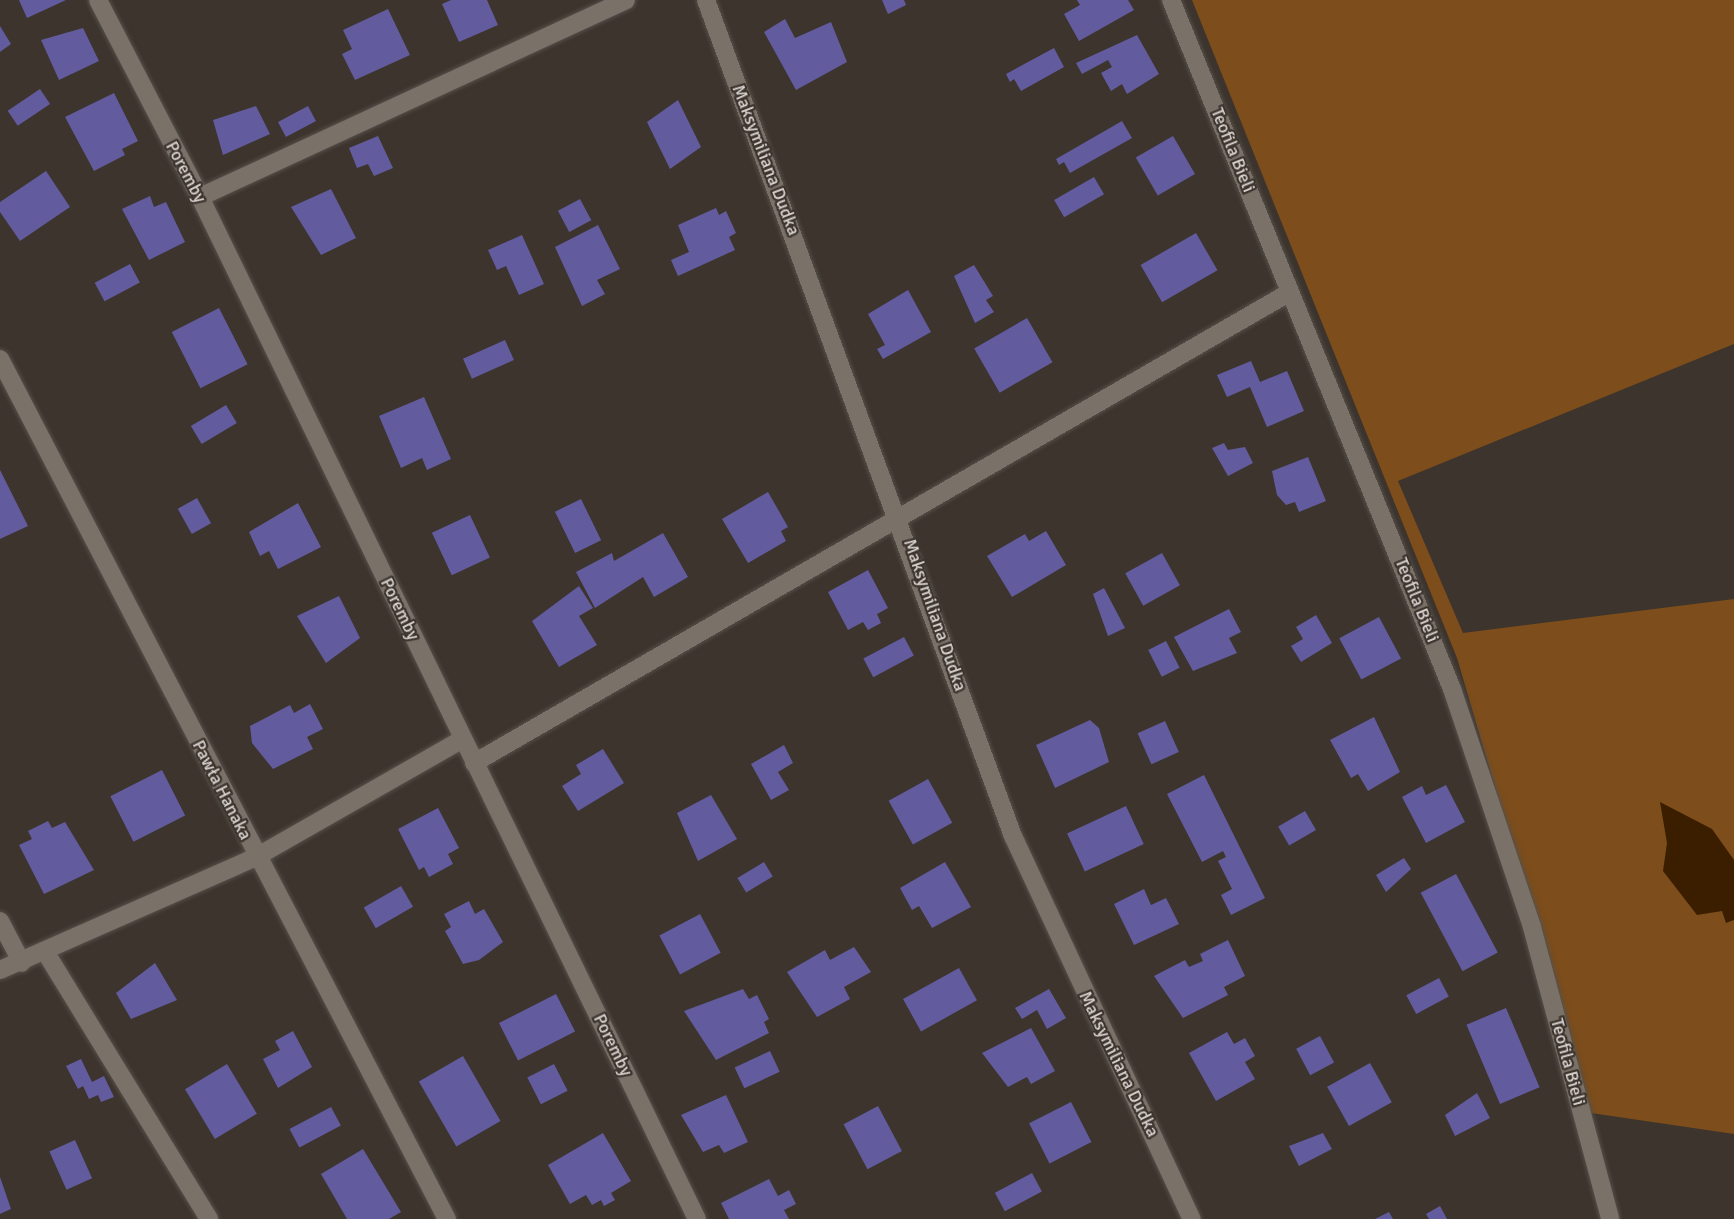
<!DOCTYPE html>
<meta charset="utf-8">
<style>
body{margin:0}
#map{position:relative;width:1734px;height:1219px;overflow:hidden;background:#3c342d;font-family:Signika,sans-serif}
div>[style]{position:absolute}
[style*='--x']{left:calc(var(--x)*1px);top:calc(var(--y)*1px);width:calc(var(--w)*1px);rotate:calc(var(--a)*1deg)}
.green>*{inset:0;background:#7d4d1b}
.water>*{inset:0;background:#3b1e00}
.building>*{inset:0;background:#625c9f;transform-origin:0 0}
.roads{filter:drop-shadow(0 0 2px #56504a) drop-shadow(0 0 2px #56504a)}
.street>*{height:18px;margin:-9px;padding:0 9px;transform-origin:9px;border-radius:9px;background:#7a7169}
span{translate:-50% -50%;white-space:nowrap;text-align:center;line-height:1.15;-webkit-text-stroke:4.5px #3c342d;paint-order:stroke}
.street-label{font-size:18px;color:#dad5d1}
</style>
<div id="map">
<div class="green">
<i style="clip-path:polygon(1192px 0,1734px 0,1734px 344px,1398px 481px,1463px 633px,1734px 599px,1734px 1134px,1591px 1113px,1457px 658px)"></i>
</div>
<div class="water">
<i style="clip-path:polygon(1660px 802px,1712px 829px,1734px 860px,1734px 920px,1726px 923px,1722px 911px,1697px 915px,1663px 871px,1667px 843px)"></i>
</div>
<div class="building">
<i style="clip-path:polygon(19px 0,66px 0,27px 18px)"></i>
<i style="clip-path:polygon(451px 0,487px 0,498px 25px,459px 42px,442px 4px)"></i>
<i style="clip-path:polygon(882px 0,904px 0,906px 5px,888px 14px)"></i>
<i style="clip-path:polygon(1077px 0,1128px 0,1134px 10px,1079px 41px,1064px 14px,1080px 5px)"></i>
<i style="clip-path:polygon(388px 9px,410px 55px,355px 80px,342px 54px,352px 49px,343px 30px)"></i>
<i style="clip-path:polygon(785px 19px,795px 38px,831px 22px,847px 62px,796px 90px,764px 32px)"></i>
<i style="clip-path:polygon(0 26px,11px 44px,0 52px)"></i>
<i style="clip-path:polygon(83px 28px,99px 61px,59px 80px,41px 40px)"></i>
<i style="clip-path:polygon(1137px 35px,1159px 74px,1127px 94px,1122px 84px,1111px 91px,1101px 73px,1112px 67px,1108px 60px,1082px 74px,1076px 63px)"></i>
<i style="clip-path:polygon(1054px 48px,1064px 67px,1021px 91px,1014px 79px,1010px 82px,1006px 74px)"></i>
<i style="left:40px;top:89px;width:18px;height:39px;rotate:56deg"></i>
<i style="clip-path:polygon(114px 93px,138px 141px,122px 149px,125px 155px,94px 171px,65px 117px)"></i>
<i style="clip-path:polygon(678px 100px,701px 147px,670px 169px,647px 122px)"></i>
<i style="clip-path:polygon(256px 106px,270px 134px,223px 155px,213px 120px)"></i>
<i style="left:308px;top:106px;width:17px;height:34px;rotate:62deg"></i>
<i style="clip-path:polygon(1122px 121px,1132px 138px,1070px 173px,1064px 162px,1059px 165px,1056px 159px)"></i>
<i style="clip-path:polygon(378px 136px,393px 168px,374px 176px,368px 164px,357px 168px,349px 148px)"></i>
<i style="left:1173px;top:136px;width:44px;height:43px;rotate:60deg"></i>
<i style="clip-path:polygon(46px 171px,70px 207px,20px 241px,0 212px,0 202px)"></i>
<i style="left:1094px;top:177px;width:20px;height:46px;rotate:60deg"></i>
<i style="clip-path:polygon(331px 189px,356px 238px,321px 255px,291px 207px)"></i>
<i style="clip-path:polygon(150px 196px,154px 207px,166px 202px,185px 242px,149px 260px,122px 209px)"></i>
<i style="left:580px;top:199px;width:24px;height:25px;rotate:62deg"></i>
<i style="clip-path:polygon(716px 208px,719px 215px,726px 211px,736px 233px,729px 237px,735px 250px,678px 276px,671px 260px,689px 252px,678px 225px)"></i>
<i style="clip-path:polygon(598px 225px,620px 269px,597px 280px,605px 294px,582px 306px,555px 247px)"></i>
<i style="left:1196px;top:233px;width:43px;height:64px;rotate:60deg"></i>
<i style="clip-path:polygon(522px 235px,544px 284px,519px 295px,506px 266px,497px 270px,488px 250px)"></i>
<i style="left:130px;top:264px;width:21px;height:40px;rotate:62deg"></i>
<i style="clip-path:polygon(974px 265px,993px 296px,986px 300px,994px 312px,975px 323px,954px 276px)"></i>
<i style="clip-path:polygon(908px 290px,931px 332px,883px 359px,877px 349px,885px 345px,868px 314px)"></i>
<i style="left:219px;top:308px;width:63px;height:53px;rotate:63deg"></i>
<i style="left:1027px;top:318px;width:51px;height:61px;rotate:60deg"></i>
<i style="left:505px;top:340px;width:22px;height:46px;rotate:66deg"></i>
<i style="clip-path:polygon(1251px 361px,1260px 382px,1287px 371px,1304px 411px,1267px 427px,1250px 387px,1227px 397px,1217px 375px)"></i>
<i style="clip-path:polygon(424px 397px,451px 459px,427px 470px,422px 458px,401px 468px,379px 416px)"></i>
<i style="left:226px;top:405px;width:21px;height:41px;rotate:59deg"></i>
<i style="clip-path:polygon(1224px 443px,1228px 450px,1245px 447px,1253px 463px,1228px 476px,1212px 448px)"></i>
<i style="clip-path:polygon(1308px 457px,1326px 501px,1299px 512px,1295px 502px,1286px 505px,1277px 495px,1272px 471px)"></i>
<i style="clip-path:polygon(0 470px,28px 526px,0 539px)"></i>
<i style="clip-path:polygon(768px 492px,788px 527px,781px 531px,786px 541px,748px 563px,722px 519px)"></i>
<i style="left:197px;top:498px;width:29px;height:22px;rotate:61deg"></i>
<i style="left:581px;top:499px;width:46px;height:29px;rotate:64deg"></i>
<i style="clip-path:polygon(298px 503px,321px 547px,278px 569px,269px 551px,260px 556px,249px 532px)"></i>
<i style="left:470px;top:515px;width:47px;height:42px;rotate:65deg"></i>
<i style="clip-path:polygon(1046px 531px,1066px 565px,1012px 597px,987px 556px,1025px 534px,1029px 541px)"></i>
<i style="clip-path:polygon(663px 533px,688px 577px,654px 597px,643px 577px,595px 608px,576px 572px,612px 553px,614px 561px)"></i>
<i style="left:1162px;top:553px;width:37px;height:42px;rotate:61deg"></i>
<i style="clip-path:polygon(868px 570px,888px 608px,877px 614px,881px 623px,868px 630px,863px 622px,848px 630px,828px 592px)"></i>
<i style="clip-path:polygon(579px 586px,593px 608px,579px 616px,597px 645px,559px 667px,532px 621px)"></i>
<i style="clip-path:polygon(1104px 588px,1125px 628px,1108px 636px,1093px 594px)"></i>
<i style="clip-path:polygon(339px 596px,360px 638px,326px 663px,297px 616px)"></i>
<i style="clip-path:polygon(1229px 609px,1241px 632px,1229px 638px,1237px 653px,1193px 671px,1174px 637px)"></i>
<i style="clip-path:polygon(1316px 615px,1332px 643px,1301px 662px,1291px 646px,1303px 639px,1296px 627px)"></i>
<i style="left:1379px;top:617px;width:47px;height:45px;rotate:62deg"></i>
<i style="left:904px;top:637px;width:21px;height:46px;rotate:62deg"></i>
<i style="left:1166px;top:641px;width:30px;height:20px;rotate:63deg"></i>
<i style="clip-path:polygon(310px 704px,323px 729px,307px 737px,313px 749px,273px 769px,252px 743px,250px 726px,290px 705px,294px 713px)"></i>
<i style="clip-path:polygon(1374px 717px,1400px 772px,1368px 791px,1358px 774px,1351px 778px,1330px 740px)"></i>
<i style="clip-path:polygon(1090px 720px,1099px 728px,1109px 762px,1055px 788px,1036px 745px)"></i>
<i style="left:1165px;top:721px;width:34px;height:30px;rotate:66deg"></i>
<i style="clip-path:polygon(784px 745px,793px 763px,778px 772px,789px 790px,771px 800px,751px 764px)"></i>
<i style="clip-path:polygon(603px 749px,624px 783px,578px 811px,562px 786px,581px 774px,576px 765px)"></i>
<i style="left:162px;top:770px;width:51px;height:58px;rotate:63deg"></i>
<i style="clip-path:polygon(1204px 775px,1265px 898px,1231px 915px,1221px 895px,1232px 889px,1218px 861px,1226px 857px,1223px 851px,1202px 862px,1167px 794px)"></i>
<i style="left:928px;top:779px;width:50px;height:45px;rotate:61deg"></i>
<i style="clip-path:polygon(1446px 785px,1465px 822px,1426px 843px,1402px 797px,1422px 786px,1426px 795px)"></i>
<i style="clip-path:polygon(711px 795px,737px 839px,698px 861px,677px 813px)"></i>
<i style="left:1126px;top:806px;width:42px;height:65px;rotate:65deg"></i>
<i style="clip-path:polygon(438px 808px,459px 848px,448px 854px,453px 864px,429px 877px,424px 867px,419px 870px,398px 829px)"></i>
<i style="left:1305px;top:811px;width:22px;height:31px;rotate:60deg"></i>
<i style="clip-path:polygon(48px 821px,52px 828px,65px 822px,94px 870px,44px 894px,19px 845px,32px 839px,28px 831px)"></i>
<i style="clip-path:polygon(1404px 858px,1411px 869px,1386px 892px,1376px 875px)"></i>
<i style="left:764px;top:862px;width:17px;height:31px;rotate:59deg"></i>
<i style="clip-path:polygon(945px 862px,971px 907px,932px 928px,919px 906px,912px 910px,900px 888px)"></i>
<i style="left:1456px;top:874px;width:89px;height:40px;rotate:62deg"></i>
<i style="left:401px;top:886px;width:24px;height:43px;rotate:60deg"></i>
<i style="clip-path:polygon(1144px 889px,1151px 905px,1166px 898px,1179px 924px,1134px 945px,1114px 904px)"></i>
<i style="clip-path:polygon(469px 901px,475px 914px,484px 909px,503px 942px,479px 960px,463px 964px,445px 931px,451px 927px,444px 914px)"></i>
<i style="left:700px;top:914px;width:44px;height:46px;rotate:62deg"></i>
<i style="clip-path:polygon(1228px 940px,1245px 976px,1224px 987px,1228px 995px,1183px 1018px,1154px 976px,1185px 960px,1189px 967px,1203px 961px,1200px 954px)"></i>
<i style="clip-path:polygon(854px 947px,871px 972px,844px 987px,850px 999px,817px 1017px,787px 972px,825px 950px,830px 960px)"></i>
<i style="clip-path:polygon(155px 963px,177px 1000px,131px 1019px,116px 993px)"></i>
<i style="left:959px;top:968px;width:37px;height:64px;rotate:61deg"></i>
<i style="left:1439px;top:978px;width:21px;height:37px;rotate:62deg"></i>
<i style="clip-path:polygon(743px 989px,749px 999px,757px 995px,769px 1019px,764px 1022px,769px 1033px,716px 1060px,684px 1011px)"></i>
<i style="clip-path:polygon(1049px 989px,1066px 1018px,1047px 1029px,1037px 1010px,1022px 1019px,1015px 1008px)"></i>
<i style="left:556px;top:994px;width:42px;height:64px;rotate:63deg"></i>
<i style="left:1506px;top:1008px;width:86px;height:43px;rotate:67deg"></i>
<i style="clip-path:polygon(1031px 1028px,1055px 1071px,1031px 1084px,1027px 1077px,1008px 1087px,982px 1053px)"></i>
<i style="clip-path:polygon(293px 1031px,312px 1067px,278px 1088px,263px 1059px,280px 1050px,275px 1041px)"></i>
<i style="clip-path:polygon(1227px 1032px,1234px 1044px,1245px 1038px,1255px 1056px,1245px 1062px,1255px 1079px,1216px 1101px,1189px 1053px)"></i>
<i style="left:1320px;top:1036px;width:30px;height:27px;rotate:62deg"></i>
<i style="left:770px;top:1051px;width:23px;height:39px;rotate:65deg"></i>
<i style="left:463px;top:1056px;width:75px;height:51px;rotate:60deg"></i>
<i style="clip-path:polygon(81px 1059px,92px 1082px,104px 1076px,114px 1097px,101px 1102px,98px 1095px,89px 1099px,83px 1086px,78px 1089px,66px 1066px)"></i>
<i style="left:1370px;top:1063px;width:45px;height:49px;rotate:61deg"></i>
<i style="left:227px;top:1064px;width:58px;height:49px;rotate:59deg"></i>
<i style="left:554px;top:1064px;width:30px;height:30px;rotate:63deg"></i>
<i style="clip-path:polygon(1477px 1093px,1490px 1118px,1455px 1136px,1445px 1115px)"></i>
<i style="clip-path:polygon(726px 1095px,748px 1142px,724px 1153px,719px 1145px,703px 1152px,681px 1115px)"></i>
<i style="left:1071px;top:1102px;width:45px;height:47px;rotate:63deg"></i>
<i style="left:878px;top:1106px;width:51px;height:39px;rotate:62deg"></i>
<i style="left:331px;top:1107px;width:21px;height:47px;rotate:62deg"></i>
<i style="clip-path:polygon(603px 1133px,631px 1181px,611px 1193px,615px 1200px,604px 1206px,601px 1200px,592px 1205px,586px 1195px,570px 1204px,548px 1165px)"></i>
<i style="clip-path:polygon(1323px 1133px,1332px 1149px,1299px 1166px,1289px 1146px)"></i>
<i style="left:75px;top:1140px;width:42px;height:28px;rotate:66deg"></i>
<i style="clip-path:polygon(363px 1149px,401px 1212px,389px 1219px,347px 1219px,321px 1174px)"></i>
<i style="left:1032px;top:1173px;width:21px;height:42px;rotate:62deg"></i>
<i style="clip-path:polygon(0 1177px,11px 1209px,0 1214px)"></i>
<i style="clip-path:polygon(769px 1179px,778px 1196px,789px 1190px,796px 1204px,784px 1210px,789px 1219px,729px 1219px,721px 1203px)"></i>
<i style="clip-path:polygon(1440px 1206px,1447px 1219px,1429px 1219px,1426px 1214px)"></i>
<i style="clip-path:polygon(1389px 1212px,1393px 1219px,1375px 1219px)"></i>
</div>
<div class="roads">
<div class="street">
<i style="--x:98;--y:0;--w:222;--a:62.6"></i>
<i style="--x:200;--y:197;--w:1136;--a:64.07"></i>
<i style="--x:706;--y:0;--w:891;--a:69.84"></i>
<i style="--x:1013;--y:836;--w:423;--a:65"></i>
<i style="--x:1171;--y:0;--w:744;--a:67.81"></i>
<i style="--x:1452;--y:689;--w:251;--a:71.4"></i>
<i style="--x:1532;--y:927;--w:302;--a:75"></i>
<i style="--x:200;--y:197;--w:469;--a:-24.8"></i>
<i style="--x:0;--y:359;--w:969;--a:62.54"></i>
<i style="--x:474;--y:763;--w:942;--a:-29.99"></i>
<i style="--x:0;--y:921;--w:47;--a:62.4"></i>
<i style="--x:46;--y:953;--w:312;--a:58.5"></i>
<i style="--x:0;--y:970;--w:280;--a:-23.8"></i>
<i style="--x:256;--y:857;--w:238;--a:-29.7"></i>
</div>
</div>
<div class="street-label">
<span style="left:1233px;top:150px;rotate:68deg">Teofila Bieli</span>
<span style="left:766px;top:160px;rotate:69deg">Maksymiliana Dudka</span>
<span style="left:186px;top:172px;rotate:62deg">Poremby</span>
<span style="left:1417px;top:600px;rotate:68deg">Teofila Bieli</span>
<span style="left:400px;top:609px;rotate:64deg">Poremby</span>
<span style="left:935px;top:615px;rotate:71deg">Maksymiliana Dudka</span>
<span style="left:222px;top:790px;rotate:63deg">Pawła Hanaka</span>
<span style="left:613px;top:1045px;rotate:64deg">Poremby</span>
<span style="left:1568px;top:1062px;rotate:75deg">Teofila Bieli</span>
<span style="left:1119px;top:1064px;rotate:64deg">Maksymiliana Dudka</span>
</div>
</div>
